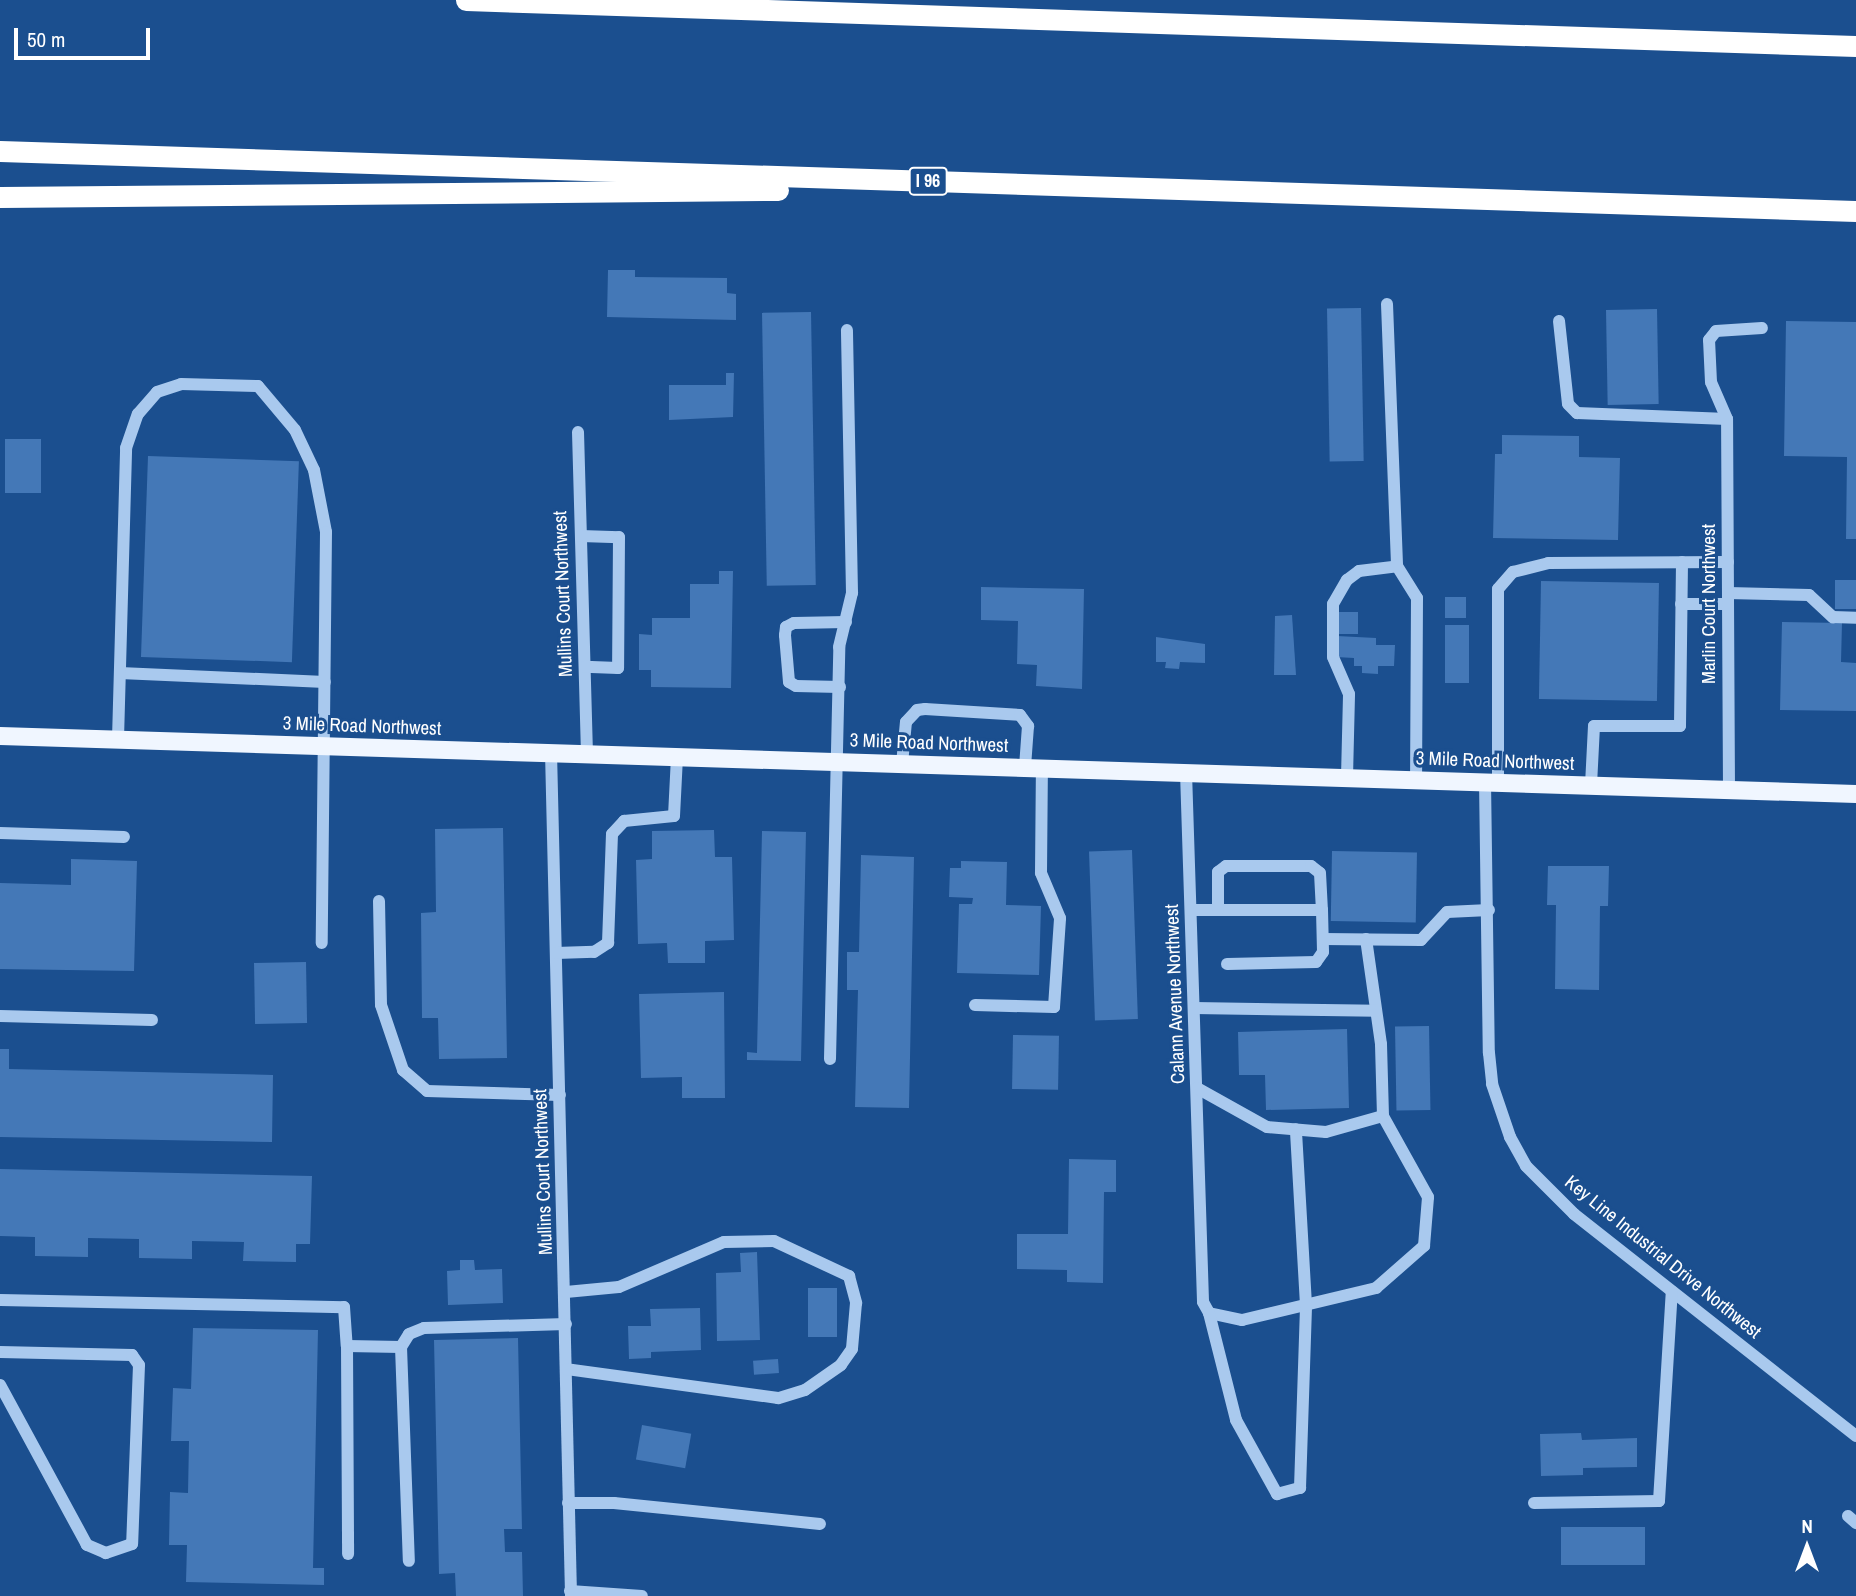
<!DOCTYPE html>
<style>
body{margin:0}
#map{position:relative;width:1856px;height:1596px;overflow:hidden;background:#1b4f8f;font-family:"Archivo Narrow",sans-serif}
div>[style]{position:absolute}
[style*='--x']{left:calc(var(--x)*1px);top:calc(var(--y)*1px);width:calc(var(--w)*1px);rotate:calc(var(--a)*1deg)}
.building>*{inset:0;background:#4478b7;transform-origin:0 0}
.minor>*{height:12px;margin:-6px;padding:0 6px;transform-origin:6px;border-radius:6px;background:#a9c9ee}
.major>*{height:18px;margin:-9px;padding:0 9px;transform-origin:9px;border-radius:9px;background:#f0f6ff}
.highway>*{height:21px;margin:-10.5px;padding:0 10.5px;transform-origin:10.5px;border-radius:10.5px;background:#fff}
span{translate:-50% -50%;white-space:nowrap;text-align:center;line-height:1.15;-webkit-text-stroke:6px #1b4f8f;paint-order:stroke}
.shield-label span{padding:2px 5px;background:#1b4f8f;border:2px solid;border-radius:5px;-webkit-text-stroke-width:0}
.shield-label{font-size:18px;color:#fff;font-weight:700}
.street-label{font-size:19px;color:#fff}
.north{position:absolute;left:1772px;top:1512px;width:70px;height:70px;-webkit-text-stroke:5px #1b4f8f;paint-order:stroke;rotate:0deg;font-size:19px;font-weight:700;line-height:28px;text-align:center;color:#fff}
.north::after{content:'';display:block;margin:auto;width:24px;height:32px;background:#fff;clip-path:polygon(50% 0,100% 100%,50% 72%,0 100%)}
.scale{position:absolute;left:14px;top:28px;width:136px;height:32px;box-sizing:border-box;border:4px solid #fff;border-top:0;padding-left:9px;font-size:21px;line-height:24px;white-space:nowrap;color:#fff;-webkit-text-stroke:5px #1b4f8f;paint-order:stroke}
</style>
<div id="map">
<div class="building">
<i style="clip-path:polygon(608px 270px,635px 270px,635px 277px,727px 278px,727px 293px,736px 294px,736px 320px,607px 317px)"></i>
<i style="left:1361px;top:308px;width:153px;height:34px;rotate:89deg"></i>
<i style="left:1657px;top:309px;width:95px;height:51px;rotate:89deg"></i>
<i style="left:811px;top:312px;width:273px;height:49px;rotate:89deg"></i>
<i style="clip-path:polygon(1786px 321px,1856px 322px,1856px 539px,1846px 539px,1847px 457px,1784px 456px)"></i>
<i style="clip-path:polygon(726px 373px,734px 373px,733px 417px,669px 420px,669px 385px,726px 385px)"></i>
<i style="clip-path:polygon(1502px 435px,1579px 436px,1579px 457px,1620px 458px,1618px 540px,1493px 538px,1495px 454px,1502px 454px)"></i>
<i style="left:5px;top:439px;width:36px;height:54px"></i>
<i style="left:148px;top:456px;width:151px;height:201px;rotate:2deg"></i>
<i style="clip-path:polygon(719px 571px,733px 571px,731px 688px,651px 687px,651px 670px,639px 670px,639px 634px,652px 635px,652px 618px,690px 618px,690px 584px,719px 584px)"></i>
<i style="left:1835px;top:580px;width:21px;height:29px"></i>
<i style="left:1541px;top:581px;width:118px;height:118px;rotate:1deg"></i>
<i style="clip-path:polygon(981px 587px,1084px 589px,1082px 689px,1036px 686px,1037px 665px,1017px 664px,1018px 621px,981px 620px)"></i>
<i style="left:1445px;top:597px;width:21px;height:21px"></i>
<i style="left:1336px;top:612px;width:22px;height:22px"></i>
<i style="clip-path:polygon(1292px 615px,1296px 675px,1274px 675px,1275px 616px)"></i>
<i style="clip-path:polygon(1782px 622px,1842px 623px,1841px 662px,1856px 663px,1856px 711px,1780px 710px)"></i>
<i style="left:1445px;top:625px;width:24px;height:58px"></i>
<i style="clip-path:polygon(1337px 636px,1376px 638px,1376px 645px,1395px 645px,1394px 666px,1378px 666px,1378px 674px,1362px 673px,1362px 666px,1354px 666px,1354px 658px,1336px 657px)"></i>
<i style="clip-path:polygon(1156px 637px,1205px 644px,1205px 663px,1180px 662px,1179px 669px,1165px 668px,1166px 662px,1156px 662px)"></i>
<i style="clip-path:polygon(503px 828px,507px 1058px,439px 1059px,438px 1018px,422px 1018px,421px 913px,436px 912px,435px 829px)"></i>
<i style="clip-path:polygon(714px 830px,715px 857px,732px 857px,734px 940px,705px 941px,705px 963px,668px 963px,667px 943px,638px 944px,636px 860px,652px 859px,652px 831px)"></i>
<i style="clip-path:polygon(762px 831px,806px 832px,801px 1061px,747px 1060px,747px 1052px,757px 1053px)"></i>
<i style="left:1132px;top:850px;width:169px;height:43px;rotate:88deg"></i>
<i style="left:1332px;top:851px;width:85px;height:70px;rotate:1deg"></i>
<i style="clip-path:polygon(861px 855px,914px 857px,909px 1108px,855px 1107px,858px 990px,847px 990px,847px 952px,859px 952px)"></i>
<i style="clip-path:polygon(71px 859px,137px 861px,134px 971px,0 969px,0 883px,71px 885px)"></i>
<i style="clip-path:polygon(961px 861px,1007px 862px,1006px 905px,1041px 906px,1039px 975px,957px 973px,959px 904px,972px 904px,973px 898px,949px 897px,950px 868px,961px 868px)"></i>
<i style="clip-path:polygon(1548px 866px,1609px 866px,1608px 906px,1600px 906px,1599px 990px,1555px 989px,1556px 905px,1547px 905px)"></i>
<i style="left:306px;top:962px;width:61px;height:52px;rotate:89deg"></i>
<i style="clip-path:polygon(724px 992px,725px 1098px,682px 1098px,682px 1077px,641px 1078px,639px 994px)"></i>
<i style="left:1429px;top:1026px;width:84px;height:34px;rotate:89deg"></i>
<i style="clip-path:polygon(1347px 1029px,1349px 1108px,1266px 1110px,1265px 1075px,1239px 1075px,1238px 1032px)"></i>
<i style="left:1013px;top:1035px;width:46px;height:54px;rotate:1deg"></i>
<i style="clip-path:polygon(0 1049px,9px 1049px,9px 1069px,273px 1075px,272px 1142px,0 1137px)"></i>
<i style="clip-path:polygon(1069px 1159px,1116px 1160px,1116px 1192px,1104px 1192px,1103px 1283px,1067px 1282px,1067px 1270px,1017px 1269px,1017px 1234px,1068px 1234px)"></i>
<i style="clip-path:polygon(0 1169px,312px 1176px,310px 1244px,296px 1244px,296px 1262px,243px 1261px,244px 1242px,192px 1241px,192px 1259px,139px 1258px,139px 1239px,88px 1238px,88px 1257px,35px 1256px,35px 1237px,0 1236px)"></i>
<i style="clip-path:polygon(757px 1252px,760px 1340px,717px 1341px,716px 1273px,741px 1272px,740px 1253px)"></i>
<i style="clip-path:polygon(460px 1260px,474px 1260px,475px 1270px,502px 1269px,503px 1303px,448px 1305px,447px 1271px,460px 1270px)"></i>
<i style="left:808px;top:1288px;width:29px;height:49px"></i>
<i style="clip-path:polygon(700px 1308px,701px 1350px,651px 1352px,651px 1358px,629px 1359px,628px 1326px,651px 1326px,650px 1309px)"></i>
<i style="clip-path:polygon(193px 1328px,318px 1330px,313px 1568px,324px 1568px,324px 1585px,186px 1582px,187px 1545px,169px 1545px,170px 1492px,188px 1493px,189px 1441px,171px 1441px,173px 1388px,191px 1389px)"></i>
<i style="clip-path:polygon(518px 1338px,522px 1529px,504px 1529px,505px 1552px,522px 1552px,523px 1596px,456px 1596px,455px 1573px,439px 1574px,434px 1340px)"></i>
<i style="left:778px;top:1359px;width:14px;height:25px;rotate:86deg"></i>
<i style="left:642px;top:1425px;width:50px;height:35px;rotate:10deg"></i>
<i style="clip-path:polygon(1581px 1433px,1582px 1440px,1637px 1438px,1637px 1467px,1583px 1468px,1583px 1475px,1541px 1476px,1540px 1434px)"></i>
<i style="left:1645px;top:1527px;width:38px;height:84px;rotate:90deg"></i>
</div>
<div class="minor">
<i style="--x:1387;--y:304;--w:262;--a:87.8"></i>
<i style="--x:1397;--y:566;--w:38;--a:58"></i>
<i style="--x:1417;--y:598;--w:181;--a:90.3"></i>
<i style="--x:1559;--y:321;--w:83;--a:83.8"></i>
<i style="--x:1568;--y:404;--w:13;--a:45"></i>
<i style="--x:1577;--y:413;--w:150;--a:2.3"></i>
<i style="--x:578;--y:432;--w:322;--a:88.4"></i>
<i style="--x:581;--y:536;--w:38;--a:2"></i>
<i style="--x:619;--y:537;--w:131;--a:90.4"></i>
<i style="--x:618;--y:668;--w:33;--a:-178"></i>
<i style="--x:1728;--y:593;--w:81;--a:1.4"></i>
<i style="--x:1809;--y:595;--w:33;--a:43"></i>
<i style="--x:1833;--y:617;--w:23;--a:2"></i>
<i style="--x:1681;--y:604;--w:47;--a:0"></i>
<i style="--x:120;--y:673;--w:205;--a:2.5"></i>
<i style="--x:840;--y:687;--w:44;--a:-178.7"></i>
<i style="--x:796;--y:686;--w:8;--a:-150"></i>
<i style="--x:789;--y:682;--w:47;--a:-94.9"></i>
<i style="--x:785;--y:635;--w:8;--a:-83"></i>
<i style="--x:786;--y:627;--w:9;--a:-27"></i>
<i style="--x:794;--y:623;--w:52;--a:-1.1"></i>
<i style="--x:118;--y:739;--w:291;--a:-88.4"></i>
<i style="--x:126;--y:448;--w:36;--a:-71"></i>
<i style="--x:138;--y:414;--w:29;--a:-49"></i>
<i style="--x:157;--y:392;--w:25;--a:-18"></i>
<i style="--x:181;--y:384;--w:77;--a:1.5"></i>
<i style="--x:258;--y:386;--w:57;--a:49.9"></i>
<i style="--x:295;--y:430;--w:44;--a:64.6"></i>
<i style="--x:314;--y:470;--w:63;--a:79"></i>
<i style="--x:326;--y:532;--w:411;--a:90.6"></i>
<i style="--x:551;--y:752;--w:844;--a:88.64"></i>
<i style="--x:902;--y:764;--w:42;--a:-84.6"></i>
<i style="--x:906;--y:722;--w:16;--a:-47"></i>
<i style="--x:917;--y:710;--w:8;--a:-7"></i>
<i style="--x:925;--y:709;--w:95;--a:3.6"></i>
<i style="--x:1020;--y:715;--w:14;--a:54"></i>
<i style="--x:1028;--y:726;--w:41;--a:94.2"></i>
<i style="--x:1186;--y:772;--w:530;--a:88.16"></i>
<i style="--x:1203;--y:1302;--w:13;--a:61"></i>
<i style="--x:1209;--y:1313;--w:34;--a:12"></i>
<i style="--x:1242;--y:1320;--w:138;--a:-13.4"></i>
<i style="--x:1376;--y:1288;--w:64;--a:-41.2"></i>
<i style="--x:1424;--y:1246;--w:49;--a:-85.3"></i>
<i style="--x:1428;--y:1197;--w:93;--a:-119.1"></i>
<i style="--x:1383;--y:1116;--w:72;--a:-91.6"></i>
<i style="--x:1381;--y:1044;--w:106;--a:-98.1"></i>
<i style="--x:1347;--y:777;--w:83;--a:-88.6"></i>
<i style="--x:1349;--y:694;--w:40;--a:-113.4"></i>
<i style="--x:1333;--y:657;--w:53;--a:-90"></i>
<i style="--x:1333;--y:604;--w:28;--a:-60"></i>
<i style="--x:1347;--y:580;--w:15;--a:-37"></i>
<i style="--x:1359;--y:571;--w:38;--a:-7"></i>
<i style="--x:1485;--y:781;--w:272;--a:89.2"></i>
<i style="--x:1489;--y:1053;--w:31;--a:84"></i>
<i style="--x:1492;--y:1084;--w:56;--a:71.2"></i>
<i style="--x:1510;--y:1137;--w:33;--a:61"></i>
<i style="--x:1526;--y:1166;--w:68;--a:45"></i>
<i style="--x:1574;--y:1214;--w:359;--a:38.2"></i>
<i style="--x:1498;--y:782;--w:193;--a:-90"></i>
<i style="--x:1498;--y:589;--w:23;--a:-49"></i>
<i style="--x:1513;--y:572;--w:36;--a:-14"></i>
<i style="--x:1548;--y:563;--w:180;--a:-0.3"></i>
<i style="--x:1591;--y:785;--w:59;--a:-87.1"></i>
<i style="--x:1594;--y:726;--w:86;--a:0"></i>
<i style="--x:1680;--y:726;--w:164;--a:-89.3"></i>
<i style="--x:1729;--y:790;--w:371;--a:-90.3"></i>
<i style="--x:1727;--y:419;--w:40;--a:-113.4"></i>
<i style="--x:1711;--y:382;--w:42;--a:-92.7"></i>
<i style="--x:1709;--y:340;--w:11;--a:-52"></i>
<i style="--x:1716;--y:331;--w:46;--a:-3.7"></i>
<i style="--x:0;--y:833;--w:124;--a:1.8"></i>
<i style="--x:379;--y:901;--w:104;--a:88.9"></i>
<i style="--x:381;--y:1005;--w:69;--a:71.3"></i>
<i style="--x:403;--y:1070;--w:32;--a:41"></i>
<i style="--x:427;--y:1091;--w:133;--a:1.7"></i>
<i style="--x:1191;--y:910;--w:131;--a:0"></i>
<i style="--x:1322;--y:910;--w:42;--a:88.6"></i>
<i style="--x:1323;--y:952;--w:12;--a:125"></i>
<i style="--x:1316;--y:962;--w:89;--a:178.7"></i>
<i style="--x:1218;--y:910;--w:38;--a:-90"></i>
<i style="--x:1218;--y:872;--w:10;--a:-37"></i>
<i style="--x:1226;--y:866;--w:85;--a:0"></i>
<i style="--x:1311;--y:866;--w:11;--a:38"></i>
<i style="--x:1320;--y:873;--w:37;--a:87"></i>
<i style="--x:1323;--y:939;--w:98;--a:0.6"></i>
<i style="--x:1421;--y:940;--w:38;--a:-47"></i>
<i style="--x:1447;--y:912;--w:42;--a:-2.7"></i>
<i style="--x:556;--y:953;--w:38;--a:-2"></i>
<i style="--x:594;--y:952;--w:17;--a:-33"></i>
<i style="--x:608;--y:943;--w:109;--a:-87.9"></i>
<i style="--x:612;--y:834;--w:18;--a:-47"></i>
<i style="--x:624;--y:821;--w:50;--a:-5.7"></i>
<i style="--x:674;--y:816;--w:59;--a:-87.1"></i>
<i style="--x:975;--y:1005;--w:79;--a:1.5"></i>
<i style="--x:1054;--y:1007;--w:89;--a:-86.1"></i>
<i style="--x:1060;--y:918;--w:49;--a:-112.9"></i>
<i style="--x:1041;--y:873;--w:105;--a:-89.5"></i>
<i style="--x:1194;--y:1008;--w:182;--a:0.9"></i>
<i style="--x:0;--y:1016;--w:152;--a:1.5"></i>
<i style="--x:830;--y:1059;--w:412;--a:-88.7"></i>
<i style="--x:839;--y:647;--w:56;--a:-76.5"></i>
<i style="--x:852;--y:593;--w:263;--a:-91.1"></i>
<i style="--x:1197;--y:1088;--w:80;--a:29.1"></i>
<i style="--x:1267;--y:1127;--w:59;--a:4.8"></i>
<i style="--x:1326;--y:1132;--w:59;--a:-15.7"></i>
<i style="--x:566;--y:1292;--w:53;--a:-5.4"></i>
<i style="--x:619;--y:1287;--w:114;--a:-23.2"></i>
<i style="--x:724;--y:1242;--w:50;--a:-1.1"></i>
<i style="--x:774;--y:1241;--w:83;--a:25"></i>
<i style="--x:849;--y:1276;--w:28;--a:75"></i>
<i style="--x:856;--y:1303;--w:46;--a:95"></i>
<i style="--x:852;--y:1349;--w:19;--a:125"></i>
<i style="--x:841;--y:1365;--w:44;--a:145.2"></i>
<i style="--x:805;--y:1390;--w:28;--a:163"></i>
<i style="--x:778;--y:1398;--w:213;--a:-172.2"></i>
<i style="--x:0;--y:1300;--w:344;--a:1.2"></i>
<i style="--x:344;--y:1307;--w:39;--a:86"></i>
<i style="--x:347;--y:1346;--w:54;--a:1.1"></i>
<i style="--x:401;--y:1347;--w:15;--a:-58"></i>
<i style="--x:409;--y:1334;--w:16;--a:-22"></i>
<i style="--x:424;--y:1328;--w:142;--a:-1.6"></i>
<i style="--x:1209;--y:1313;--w:110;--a:75.8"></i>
<i style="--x:1236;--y:1420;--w:85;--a:61"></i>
<i style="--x:1277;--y:1494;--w:24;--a:-15"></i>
<i style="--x:1300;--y:1488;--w:183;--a:-88.1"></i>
<i style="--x:1306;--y:1305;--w:176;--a:-93.3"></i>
<i style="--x:347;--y:1346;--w:208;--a:89.7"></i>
<i style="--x:401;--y:1347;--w:214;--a:87.9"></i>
<i style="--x:0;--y:1352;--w:132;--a:1.3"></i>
<i style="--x:132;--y:1355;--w:12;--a:55"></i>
<i style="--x:139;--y:1365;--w:179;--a:92.2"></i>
<i style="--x:132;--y:1544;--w:28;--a:161"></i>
<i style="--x:106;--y:1553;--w:21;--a:-157"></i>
<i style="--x:87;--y:1545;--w:182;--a:-118.5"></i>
<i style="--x:568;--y:1503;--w:46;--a:0"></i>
<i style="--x:614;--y:1503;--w:207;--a:5.8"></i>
<i style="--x:1534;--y:1503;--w:125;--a:-0.9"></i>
<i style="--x:1659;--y:1501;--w:210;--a:-86.5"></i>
<i style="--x:1848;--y:1516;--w:11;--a:41"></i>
<i style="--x:570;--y:1591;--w:72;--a:4"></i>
</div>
<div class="major">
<i style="--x:0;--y:736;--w:1857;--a:1.79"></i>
</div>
<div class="highway">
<i style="--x:466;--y:0;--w:1391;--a:1.9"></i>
<i style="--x:0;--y:151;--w:1857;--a:1.85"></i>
<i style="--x:0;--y:197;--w:778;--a:-0.52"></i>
</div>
<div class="shield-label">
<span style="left:928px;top:181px">I 96</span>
</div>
<div class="street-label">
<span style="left:563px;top:594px;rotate:-92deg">Mullins Court Northwest</span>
<span style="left:1709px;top:604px;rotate:-90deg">Marlin Court Northwest</span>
<span style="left:362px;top:726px;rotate:2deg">3 Mile Road Northwest</span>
<span style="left:929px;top:743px;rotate:2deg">3 Mile Road Northwest</span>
<span style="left:1495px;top:761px;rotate:2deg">3 Mile Road Northwest</span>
<span style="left:1175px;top:994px;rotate:-92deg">Calann Avenue Northwest</span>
<span style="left:543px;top:1172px;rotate:-92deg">Mullins Court Northwest</span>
<span style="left:1663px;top:1257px;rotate:39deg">Key Line Industrial Drive Northwest</span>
</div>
<div class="north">N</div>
<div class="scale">50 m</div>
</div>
